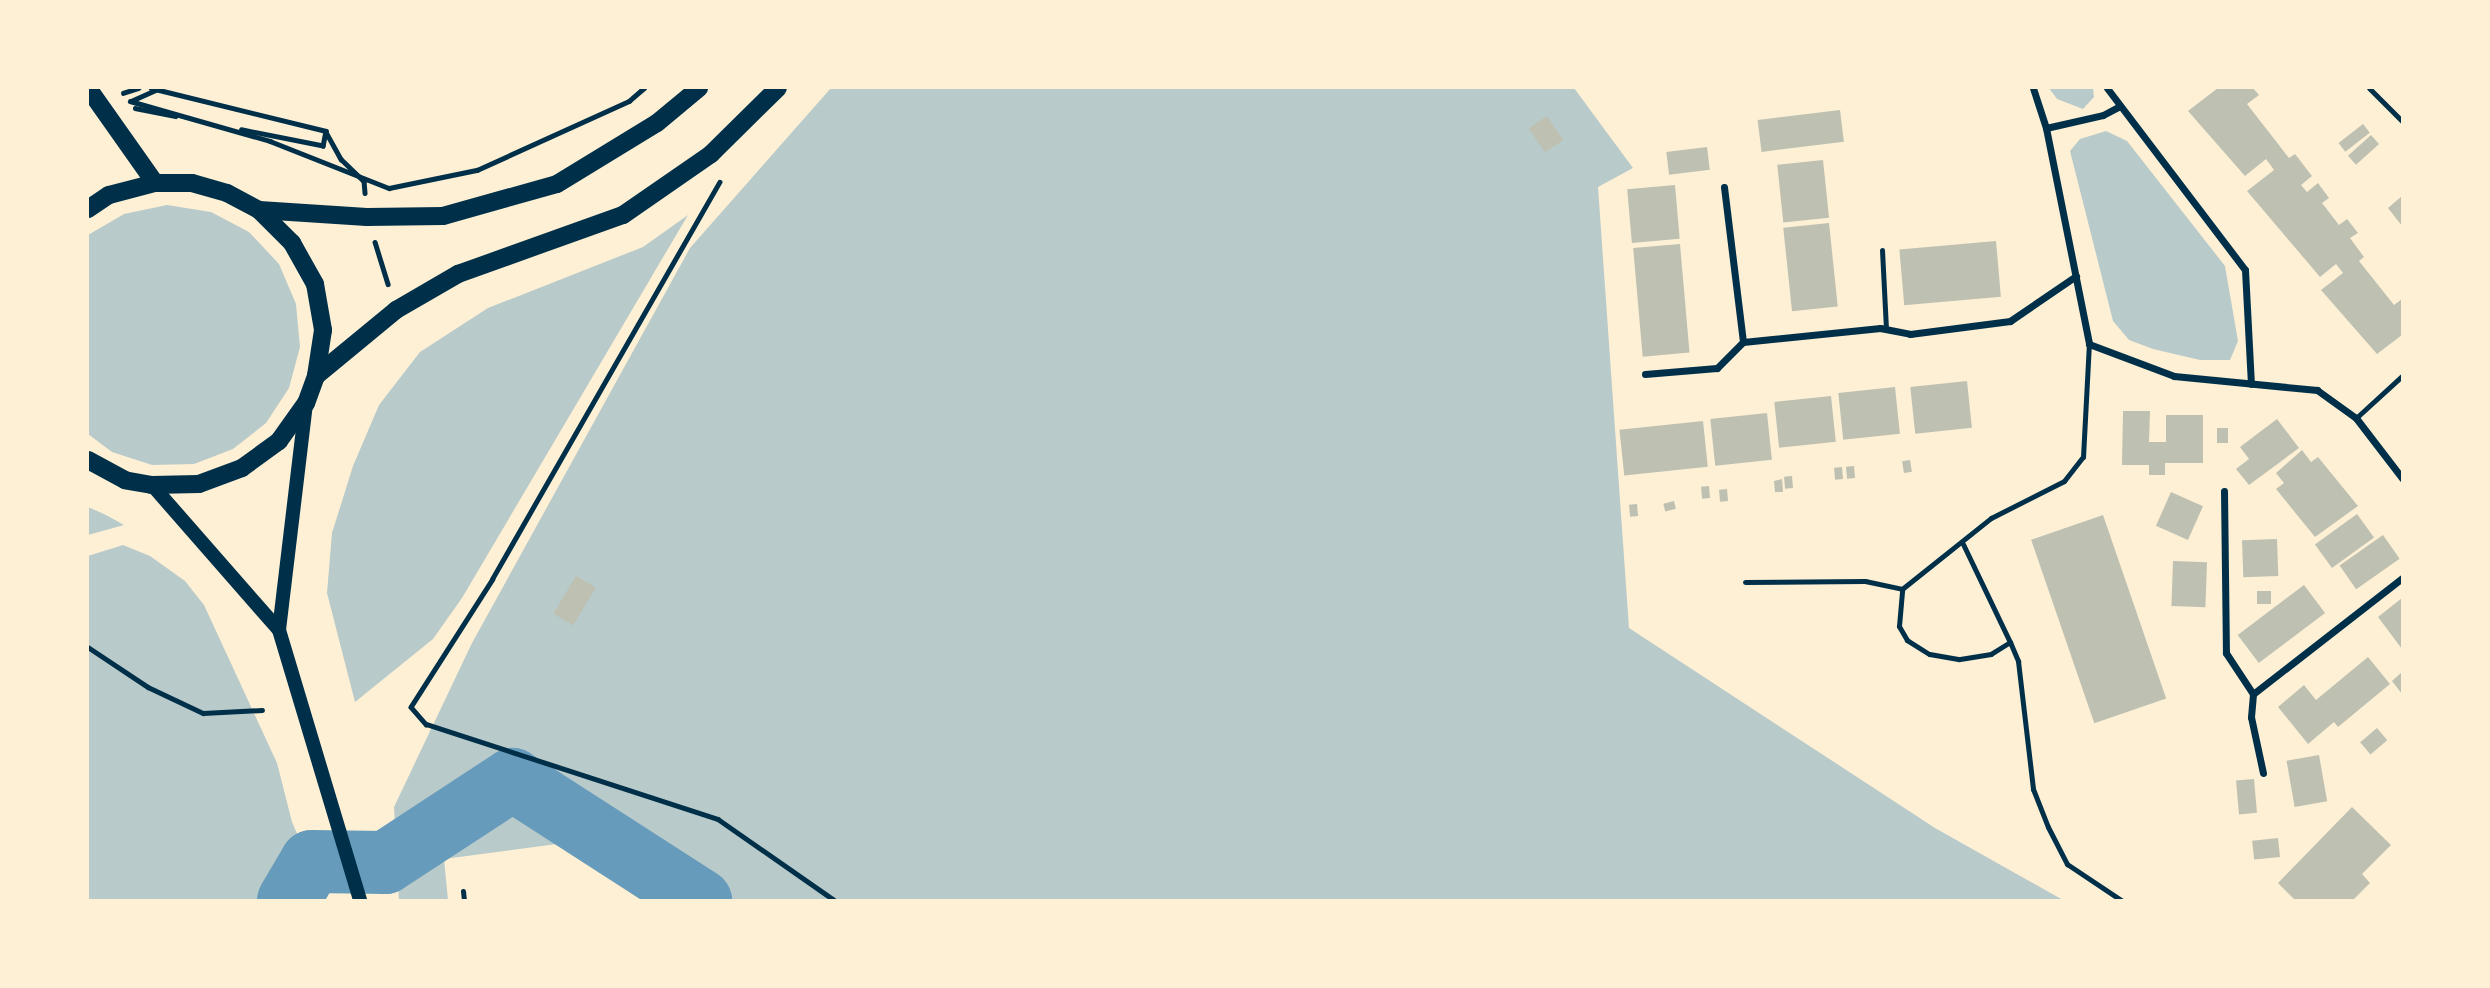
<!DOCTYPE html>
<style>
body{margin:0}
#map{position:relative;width:2490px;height:988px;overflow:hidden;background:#fdf0d5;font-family:Lato,sans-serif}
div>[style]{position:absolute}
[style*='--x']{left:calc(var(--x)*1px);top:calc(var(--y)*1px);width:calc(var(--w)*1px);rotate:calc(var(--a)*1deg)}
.green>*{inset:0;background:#b9caca}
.river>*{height:63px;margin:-31.5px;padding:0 31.5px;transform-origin:31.5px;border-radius:31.5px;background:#669bbc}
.building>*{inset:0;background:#bec0b2;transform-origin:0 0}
.path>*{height:4.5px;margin:-2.25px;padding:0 2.25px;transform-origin:2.25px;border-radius:2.25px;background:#003049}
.service>*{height:5px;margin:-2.5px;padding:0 2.5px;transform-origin:2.5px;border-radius:2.5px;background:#003049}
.minor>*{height:7px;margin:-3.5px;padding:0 3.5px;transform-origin:3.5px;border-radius:3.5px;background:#003049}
.secondary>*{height:14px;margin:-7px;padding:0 7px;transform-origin:7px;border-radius:7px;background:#003049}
.primary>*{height:18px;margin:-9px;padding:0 9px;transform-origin:9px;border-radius:9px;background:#003049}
span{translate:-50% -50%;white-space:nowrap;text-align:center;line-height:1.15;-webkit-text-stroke:5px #fdf0d5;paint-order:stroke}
.frame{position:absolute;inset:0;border:89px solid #fdf0d5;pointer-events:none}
</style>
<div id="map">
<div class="green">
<i style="clip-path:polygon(831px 88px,1574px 88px,1633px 168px,1598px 187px,1629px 628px,1935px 828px,2063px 900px,672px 900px,572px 842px,444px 859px,448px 900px,399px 900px,394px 807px,472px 643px,690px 248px)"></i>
<i style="clip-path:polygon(2049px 88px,2093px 88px,2094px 97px,2083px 109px,2057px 99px)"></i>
<i style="clip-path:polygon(2106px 131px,2127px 141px,2225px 266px,2238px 341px,2230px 360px,2200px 360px,2153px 349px,2129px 340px,2113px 321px,2070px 151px,2080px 139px)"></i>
<i style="clip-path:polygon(167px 205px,211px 212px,249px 232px,279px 264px,296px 304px,300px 347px,289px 388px,266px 423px,233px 449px,194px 464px,152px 465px,112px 452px,88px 434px,88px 235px,124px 214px)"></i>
<i style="clip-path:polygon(688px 215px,462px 598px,433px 639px,355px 702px,327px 593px,332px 533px,353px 466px,379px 405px,420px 352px,488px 308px,643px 247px)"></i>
<i style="clip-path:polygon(88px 507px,106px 515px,124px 525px,88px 535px)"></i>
<i style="clip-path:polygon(123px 545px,150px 556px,185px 581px,204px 605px,277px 763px,292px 822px,326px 900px,88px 900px,88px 556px)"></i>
</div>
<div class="river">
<i style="--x:288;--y:900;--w:45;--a:-59.5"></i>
<i style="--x:311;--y:861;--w:74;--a:0.8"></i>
<i style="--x:385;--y:862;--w:152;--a:-33.2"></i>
<i style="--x:512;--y:779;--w:224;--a:32.8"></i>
</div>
<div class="building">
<i style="clip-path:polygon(2218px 88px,2253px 88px,2259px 95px,2247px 104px,2289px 158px,2295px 154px,2312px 176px,2301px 185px,2307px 192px,2318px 183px,2329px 198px,2322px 203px,2339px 225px,2347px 219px,2358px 233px,2350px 238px,2364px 257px,2359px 261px,2394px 305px,2402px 299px,2402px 335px,2377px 354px,2321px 290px,2343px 273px,2336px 264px,2320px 277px,2247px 191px,2274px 170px,2266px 159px,2245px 176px,2188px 111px)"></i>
<i style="left:1840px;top:110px;width:32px;height:83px;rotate:83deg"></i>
<i style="left:1547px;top:116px;width:29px;height:22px;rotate:56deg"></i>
<i style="left:2363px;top:124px;width:11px;height:31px;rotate:52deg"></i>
<i style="left:2371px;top:135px;width:12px;height:31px;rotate:48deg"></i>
<i style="left:1707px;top:147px;width:23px;height:41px;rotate:83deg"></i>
<i style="left:1823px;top:160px;width:58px;height:46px;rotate:84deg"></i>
<i style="left:1675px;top:185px;width:54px;height:48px;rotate:85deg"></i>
<i style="clip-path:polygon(2402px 196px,2402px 226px,2388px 208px)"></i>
<i style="left:1829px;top:223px;width:84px;height:46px;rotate:84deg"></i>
<i style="left:1996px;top:241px;width:56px;height:97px;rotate:85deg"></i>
<i style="left:1680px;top:244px;width:109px;height:47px;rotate:85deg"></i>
<i style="left:1967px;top:381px;width:47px;height:57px;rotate:84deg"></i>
<i style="left:1895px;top:387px;width:47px;height:57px;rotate:84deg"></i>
<i style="left:1831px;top:396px;width:46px;height:57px;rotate:84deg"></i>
<i style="clip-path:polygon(2123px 411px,2150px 411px,2149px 442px,2166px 442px,2166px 415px,2203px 415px,2203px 463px,2165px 463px,2165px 475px,2149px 475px,2149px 465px,2122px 465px)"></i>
<i style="left:1767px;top:413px;width:47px;height:57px;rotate:84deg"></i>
<i style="clip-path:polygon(2277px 419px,2299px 448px,2249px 485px,2236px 469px,2249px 459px,2240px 447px)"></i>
<i style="left:1703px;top:421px;width:46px;height:84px;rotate:84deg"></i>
<i style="left:2217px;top:428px;width:11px;height:15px"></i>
<i style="clip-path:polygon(2302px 450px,2311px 462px,2318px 457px,2358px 506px,2315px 537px,2276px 489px,2284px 483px,2276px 473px)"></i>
<i style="left:1910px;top:460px;width:12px;height:8px;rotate:81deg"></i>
<i style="left:1854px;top:466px;width:12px;height:8px;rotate:85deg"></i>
<i style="left:1842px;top:467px;width:12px;height:8px;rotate:85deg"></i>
<i style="left:1792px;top:476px;width:12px;height:8px;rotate:85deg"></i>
<i style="clip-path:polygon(1782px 479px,1783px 492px,1775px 492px,1774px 481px)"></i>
<i style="left:1709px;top:486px;width:12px;height:8px;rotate:85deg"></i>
<i style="left:1727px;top:489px;width:12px;height:8px;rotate:85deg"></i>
<i style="left:2171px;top:492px;width:35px;height:37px;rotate:24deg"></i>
<i style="left:1674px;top:501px;width:8px;height:11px;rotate:76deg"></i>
<i style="left:1637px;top:504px;width:12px;height:8px;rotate:85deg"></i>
<i style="left:2357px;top:514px;width:29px;height:52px;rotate:54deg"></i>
<i style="left:2103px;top:515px;width:194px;height:76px;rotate:71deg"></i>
<i style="left:2383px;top:535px;width:29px;height:53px;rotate:55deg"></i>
<i style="left:2277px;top:539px;width:37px;height:35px;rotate:88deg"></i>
<i style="left:2173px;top:561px;width:34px;height:45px;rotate:2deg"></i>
<i style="left:576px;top:576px;width:23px;height:44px;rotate:31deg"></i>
<i style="left:2304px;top:585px;width:35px;height:83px;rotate:53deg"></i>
<i style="left:2257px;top:591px;width:14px;height:13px"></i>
<i style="clip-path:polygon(2402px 598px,2402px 649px,2378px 617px)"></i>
<i style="clip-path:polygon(2368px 657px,2390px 684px,2338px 727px,2334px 722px,2308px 744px,2278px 707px,2304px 685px,2316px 700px)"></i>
<i style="clip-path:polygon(2402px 672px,2402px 694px,2392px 681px)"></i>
<i style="left:2377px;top:728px;width:16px;height:22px;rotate:50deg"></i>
<i style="left:2319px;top:755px;width:47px;height:33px;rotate:80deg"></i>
<i style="left:2254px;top:779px;width:34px;height:18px;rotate:85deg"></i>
<i style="clip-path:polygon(2352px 807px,2391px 845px,2362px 874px,2370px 883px,2353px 900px,2295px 900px,2278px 883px)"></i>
<i style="left:2278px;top:838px;width:19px;height:26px;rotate:84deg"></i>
</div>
<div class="path">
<i style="--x:151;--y:88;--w:180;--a:13.8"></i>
<i style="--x:326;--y:131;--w:15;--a:101"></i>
<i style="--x:323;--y:146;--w:83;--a:-168.8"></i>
<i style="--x:123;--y:93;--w:16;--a:-18"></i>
<i style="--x:130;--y:101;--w:146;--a:15.9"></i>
<i style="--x:270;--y:141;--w:128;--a:21.6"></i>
<i style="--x:389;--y:188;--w:90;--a:-11.6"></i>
<i style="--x:477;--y:170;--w:167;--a:-24.4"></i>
<i style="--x:629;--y:101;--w:20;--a:-41"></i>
<i style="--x:131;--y:101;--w:30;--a:-24"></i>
<i style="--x:135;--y:108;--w:41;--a:11.3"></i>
<i style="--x:326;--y:132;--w:31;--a:61"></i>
<i style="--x:341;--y:159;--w:32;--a:44"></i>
<i style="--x:364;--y:181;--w:12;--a:85"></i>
<i style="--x:720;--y:182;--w:457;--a:119.8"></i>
<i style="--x:493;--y:579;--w:152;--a:122.6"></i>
<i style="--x:411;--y:707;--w:23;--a:49"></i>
<i style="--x:426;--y:724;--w:307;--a:18"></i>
<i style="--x:718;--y:819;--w:141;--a:34.9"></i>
<i style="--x:375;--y:242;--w:44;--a:72.8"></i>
<i style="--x:88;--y:647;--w:72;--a:33.7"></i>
<i style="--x:148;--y:687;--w:61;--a:25.3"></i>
<i style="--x:203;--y:713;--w:59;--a:-2.9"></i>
</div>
<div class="service">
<i style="--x:2369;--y:88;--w:47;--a:45"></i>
<i style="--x:1882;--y:250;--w:79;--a:87.1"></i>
<i style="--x:2356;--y:418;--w:62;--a:-42.4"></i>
<i style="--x:1963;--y:544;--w:109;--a:64.4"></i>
<i style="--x:2010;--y:642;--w:22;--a:148"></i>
<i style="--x:1991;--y:654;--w:33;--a:171"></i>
<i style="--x:1958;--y:659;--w:29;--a:-170"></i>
<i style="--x:1929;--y:654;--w:26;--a:-148"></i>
<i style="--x:1907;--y:640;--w:16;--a:-120"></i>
<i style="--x:1899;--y:626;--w:37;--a:-85"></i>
<i style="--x:1902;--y:589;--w:114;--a:-38.6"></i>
<i style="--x:1991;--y:518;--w:82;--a:-26.9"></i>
<i style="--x:2064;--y:481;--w:31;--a:-52"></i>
<i style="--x:2083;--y:457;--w:113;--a:-87"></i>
<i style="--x:1745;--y:582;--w:120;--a:-0.5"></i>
<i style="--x:1865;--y:581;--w:38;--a:12"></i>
<i style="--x:2010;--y:642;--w:21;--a:67"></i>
<i style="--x:2018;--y:661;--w:129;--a:83.3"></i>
<i style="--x:2033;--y:789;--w:41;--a:68.5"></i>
<i style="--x:2048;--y:827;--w:42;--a:62.8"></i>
<i style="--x:2067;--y:864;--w:65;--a:33.7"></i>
<i style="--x:463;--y:891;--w:9;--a:84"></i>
</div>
<div class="minor">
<i style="--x:2033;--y:88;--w:42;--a:72"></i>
<i style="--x:2046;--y:128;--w:220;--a:78.7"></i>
<i style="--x:2089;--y:344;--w:91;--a:20.6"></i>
<i style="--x:2174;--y:376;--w:144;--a:5.6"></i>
<i style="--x:2317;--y:390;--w:48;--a:35.7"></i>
<i style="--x:2356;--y:418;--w:76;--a:52.5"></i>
<i style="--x:2107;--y:88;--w:228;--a:52.8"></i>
<i style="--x:2245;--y:270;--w:114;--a:87"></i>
<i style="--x:2046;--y:128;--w:58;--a:-12.8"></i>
<i style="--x:2103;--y:115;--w:19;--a:-28"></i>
<i style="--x:1724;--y:187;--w:156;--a:83"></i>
<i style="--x:1645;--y:374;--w:72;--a:-4.8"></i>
<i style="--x:1717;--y:368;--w:37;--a:-45"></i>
<i style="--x:1743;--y:342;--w:138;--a:-5.8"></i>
<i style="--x:1880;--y:328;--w:31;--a:11"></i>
<i style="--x:1910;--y:334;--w:101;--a:-7.4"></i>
<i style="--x:2010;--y:321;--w:80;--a:-34.3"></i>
<i style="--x:2224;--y:491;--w:162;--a:89.3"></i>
<i style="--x:2226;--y:653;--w:49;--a:56.6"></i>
<i style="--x:2263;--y:773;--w:57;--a:-102.1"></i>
<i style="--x:2251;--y:717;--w:23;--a:-85"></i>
<i style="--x:2253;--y:694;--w:189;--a:-37.9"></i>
</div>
<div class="secondary">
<i style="--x:152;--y:485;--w:193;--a:48.8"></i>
<i style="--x:279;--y:630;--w:282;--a:73.3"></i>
<i style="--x:279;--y:630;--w:228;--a:-83.2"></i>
</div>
<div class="primary">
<i style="--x:88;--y:88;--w:116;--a:54.8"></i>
<i style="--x:88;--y:209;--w:25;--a:-34"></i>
<i style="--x:109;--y:195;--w:48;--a:-14.6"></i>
<i style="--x:155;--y:183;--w:37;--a:0"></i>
<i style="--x:192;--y:183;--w:36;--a:16"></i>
<i style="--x:227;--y:193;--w:36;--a:28"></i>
<i style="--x:259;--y:210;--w:47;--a:45"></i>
<i style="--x:292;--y:243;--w:47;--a:60.7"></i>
<i style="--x:315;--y:284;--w:47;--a:80.1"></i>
<i style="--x:323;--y:330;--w:47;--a:98.7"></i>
<i style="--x:316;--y:376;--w:29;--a:110"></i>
<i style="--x:306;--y:403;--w:47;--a:125.4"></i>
<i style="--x:279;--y:441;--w:46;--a:143.9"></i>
<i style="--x:242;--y:468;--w:46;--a:159.6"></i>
<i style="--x:199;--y:484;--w:47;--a:178.8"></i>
<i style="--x:152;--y:485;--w:27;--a:-170"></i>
<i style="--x:125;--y:480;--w:42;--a:-151.6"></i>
<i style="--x:259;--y:210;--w:108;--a:3.7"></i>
<i style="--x:367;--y:217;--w:76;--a:-0.8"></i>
<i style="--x:443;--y:216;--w:118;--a:-15.7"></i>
<i style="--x:557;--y:184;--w:117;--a:-31.4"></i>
<i style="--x:657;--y:123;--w:55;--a:-39.8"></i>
<i style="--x:316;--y:376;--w:104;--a:-39.5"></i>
<i style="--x:396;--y:310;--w:72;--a:-30.1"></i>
<i style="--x:458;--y:274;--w:175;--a:-19.7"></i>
<i style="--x:623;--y:215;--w:107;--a:-34.7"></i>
<i style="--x:711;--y:154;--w:94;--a:-44.6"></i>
</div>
<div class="frame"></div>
</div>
